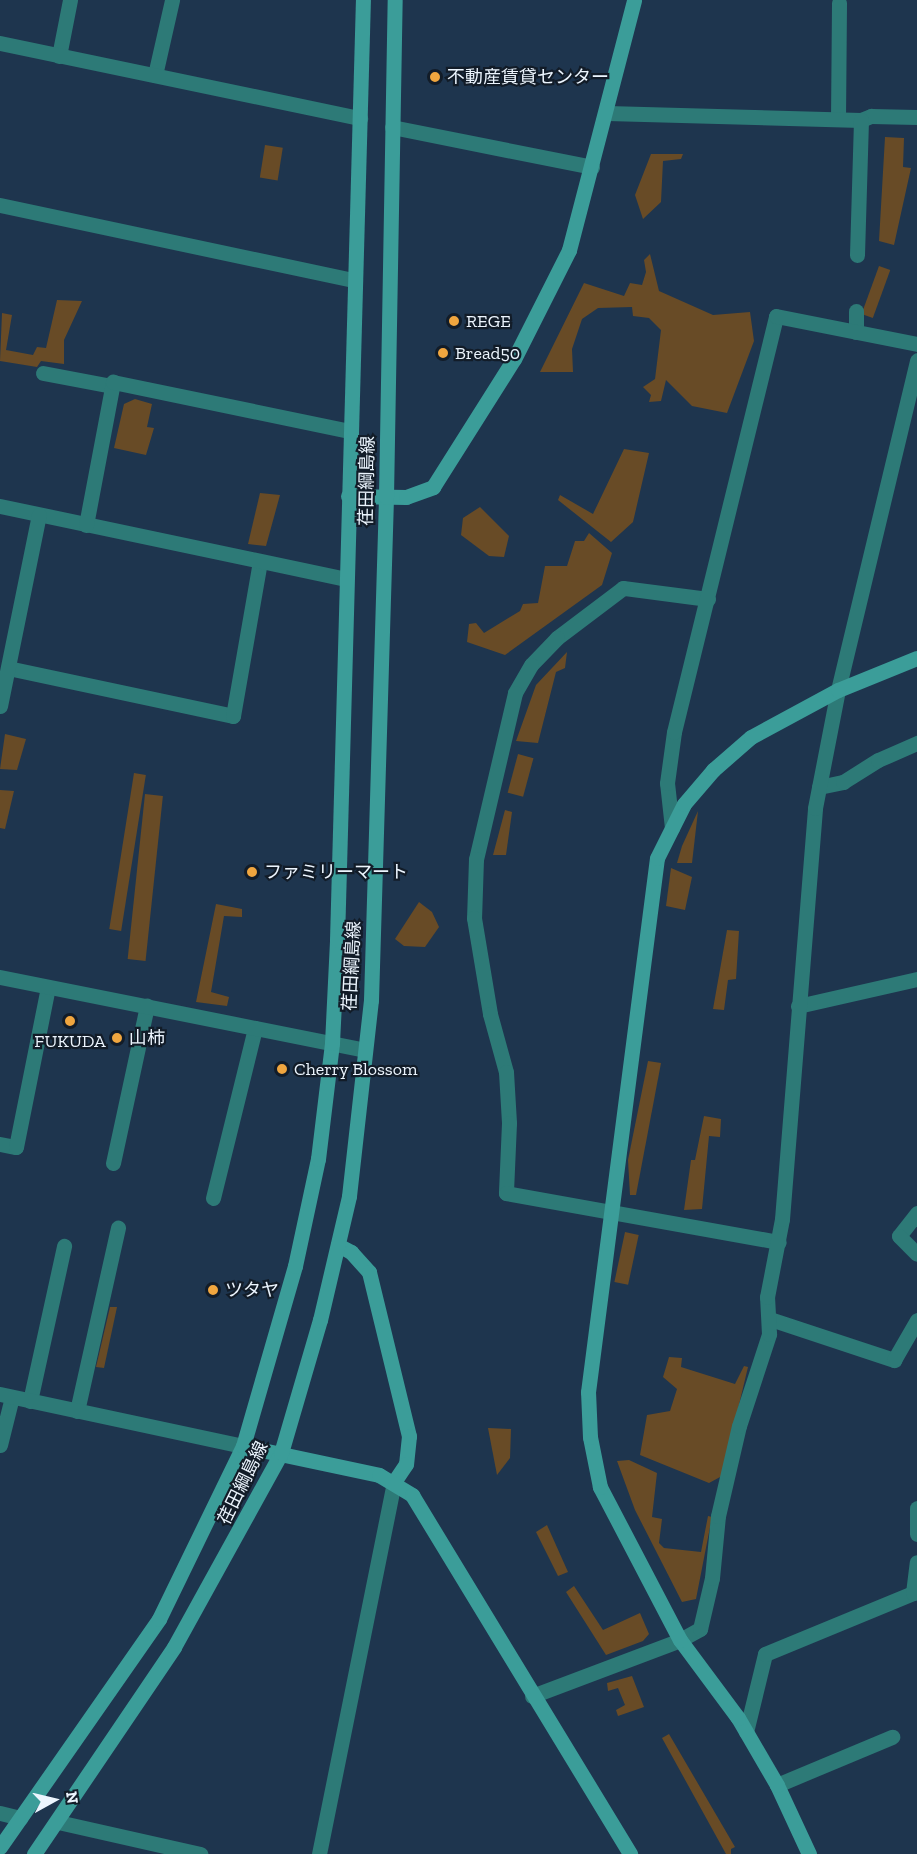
<!DOCTYPE html>
<meta charset="utf-8">
<style>
body{margin:0}
#map{position:relative;width:917px;height:1854px;overflow:hidden;background:#1e354e;font-family:"Zilla Slab","Noto Sans JP",serif}
div>[style]{position:absolute}
[style*='--x']{left:calc(var(--x)*1px);top:calc(var(--y)*1px);width:calc(var(--w)*1px);rotate:calc(var(--a)*1deg)}
.green>*{inset:0;background:#684b26;transform-origin:0 0}
.lane>*{height:15px;margin:-7.5px;padding:0 7.5px;transform-origin:7.5px;border-radius:7.5px;background:#2d7a77}
.street>*{height:15px;margin:-7.5px;padding:0 7.5px;transform-origin:7.5px;border-radius:7.5px;background:#2d7a77}
.secondary>*{height:15px;margin:-7.5px;padding:0 7.5px;transform-origin:7.5px;border-radius:7.5px;background:#3b9d99}
.dots>*{width:16px;height:16px;translate:-50% -50%;box-sizing:border-box;border:3px solid #121c28;border-radius:50%}
span{translate:-50% -50%;white-space:nowrap;text-align:center;line-height:1.15;-webkit-text-stroke:4.5px #121c28;paint-order:stroke}
.poi-label{font-size:18px;color:#ecf5fe}
.left{translate:0 -50%;text-align:left}
.street-label{font-size:18px;color:#ecf5fe}
.north{position:absolute;left:24px;top:1770px;width:60px;height:60px;-webkit-text-stroke:4px #121c28;paint-order:stroke;rotate:82deg;font-size:16px;font-weight:700;line-height:24px;text-align:center;color:#ecf5fe}
.north::after{content:'';display:block;margin:auto;width:21px;height:27px;background:#ecf5fe;clip-path:polygon(50% 0,100% 100%,50% 72%,0 100%)}
</style>
<div id="map">
<div class="green">
<i style="clip-path:polygon(885px 137px,904px 138px,903px 167px,911px 168px,894px 245px,879px 241px)"></i>
<i style="left:265px;top:145px;width:18px;height:33px;rotate:9deg"></i>
<i style="clip-path:polygon(651px 154px,683px 154px,681px 159px,663px 161px,661px 202px,643px 219px,635px 195px)"></i>
<i style="clip-path:polygon(650px 254px,659px 291px,713px 315px,750px 312px,754px 341px,727px 413px,692px 406px,666px 380px,661px 401px,649px 402px,651px 395px,643px 387px,655px 379px,661px 330px,649px 318px,633px 316px,632px 307px,598px 308px,582px 319px,572px 349px,573px 372px,540px 372px,584px 283px,624px 296px,630px 283px,642px 285px,646px 272px,644px 260px)"></i>
<i style="left:879px;top:266px;width:12px;height:51px;rotate:20deg"></i>
<i style="clip-path:polygon(57px 300px,82px 301px,64px 340px,64px 364px,41px 361px,37px 367px,0 361px,2px 313px,12px 315px,6px 350px,33px 355px,37px 347px,46px 348px)"></i>
<i style="clip-path:polygon(135px 399px,152px 404px,147px 427px,154px 428px,146px 455px,114px 448px,124px 404px)"></i>
<i style="clip-path:polygon(624px 449px,649px 453px,633px 522px,611px 542px,558px 500px,560px 495px,593px 514px)"></i>
<i style="clip-path:polygon(260px 493px,280px 495px,266px 546px,248px 544px)"></i>
<i style="clip-path:polygon(480px 507px,509px 536px,504px 557px,489px 556px,461px 535px,463px 518px)"></i>
<i style="clip-path:polygon(589px 533px,612px 553px,602px 585px,505px 655px,467px 642px,469px 624px,476px 623px,484px 633px,520px 611px,523px 604px,538px 603px,545px 566px,567px 566px,575px 541px,584px 541px)"></i>
<i style="clip-path:polygon(567px 652px,565px 668px,556px 672px,538px 743px,516px 741px,536px 685px)"></i>
<i style="clip-path:polygon(5px 734px,26px 739px,17px 770px,0 769px)"></i>
<i style="left:518px;top:754px;width:16px;height:40px;rotate:15deg"></i>
<i style="left:134px;top:773px;width:12px;height:158px;rotate:9deg"></i>
<i style="clip-path:polygon(0 790px,14px 791px,5px 829px,0 828px)"></i>
<i style="left:145px;top:794px;width:18px;height:166px;rotate:6deg"></i>
<i style="clip-path:polygon(505px 810px,512px 812px,506px 855px,493px 855px)"></i>
<i style="clip-path:polygon(698px 811px,692px 863px,677px 863px,682px 846px)"></i>
<i style="clip-path:polygon(671px 868px,692px 877px,685px 910px,666px 906px)"></i>
<i style="clip-path:polygon(419px 902px,432px 912px,439px 927px,425px 947px,404px 946px,395px 939px)"></i>
<i style="clip-path:polygon(216px 904px,242px 909px,242px 917px,224px 916px,211px 992px,229px 997px,227px 1006px,196px 1002px)"></i>
<i style="clip-path:polygon(727px 930px,739px 931px,736px 979px,728px 980px,724px 1010px,713px 1009px)"></i>
<i style="clip-path:polygon(648px 1061px,661px 1063px,636px 1195px,630px 1195px,628px 1160px)"></i>
<i style="clip-path:polygon(704px 1116px,721px 1119px,720px 1137px,709px 1136px,702px 1209px,684px 1210px,691px 1160px,695px 1160px)"></i>
<i style="left:625px;top:1232px;width:14px;height:51px;rotate:12deg"></i>
<i style="clip-path:polygon(110px 1307px,117px 1307px,104px 1368px,96px 1367px)"></i>
<i style="clip-path:polygon(669px 1357px,682px 1358px,681px 1367px,735px 1384px,744px 1366px,748px 1367px,722px 1476px,709px 1483px,640px 1455px,647px 1415px,670px 1411px,677px 1389px,663px 1377px)"></i>
<i style="clip-path:polygon(488px 1428px,511px 1429px,510px 1458px,497px 1475px)"></i>
<i style="clip-path:polygon(629px 1460px,657px 1473px,652px 1517px,662px 1519px,659px 1543px,664px 1548px,701px 1552px,708px 1516px,712px 1517px,696px 1599px,682px 1602px,635px 1510px,617px 1461px)"></i>
<i style="clip-path:polygon(547px 1525px,568px 1572px,558px 1576px,536px 1532px)"></i>
<i style="clip-path:polygon(574px 1586px,603px 1630px,640px 1613px,649px 1634px,643px 1641px,606px 1655px,566px 1592px)"></i>
<i style="clip-path:polygon(632px 1676px,644px 1707px,618px 1716px,616px 1710px,625px 1705px,618px 1688px,608px 1691px,607px 1683px)"></i>
<i style="clip-path:polygon(669px 1734px,735px 1847px,731px 1849px,731px 1854px,726px 1854px,662px 1738px)"></i>
</div>
<div class="lane">
<i style="--x:59;--y:56;--w:57;--a:-78.9"></i>
<i style="--x:155;--y:75;--w:77;--a:-77.2"></i>
<i style="--x:838;--y:119;--w:116;--a:-89.5"></i>
<i style="--x:861;--y:120;--w:11;--a:-22"></i>
<i style="--x:871;--y:116;--w:46;--a:1.2"></i>
<i style="--x:0;--y:205;--w:362;--a:12"></i>
<i style="--x:43;--y:373;--w:70;--a:10.7"></i>
<i style="--x:8;--y:668;--w:230;--a:12"></i>
<i style="--x:233;--y:716;--w:157;--a:-80.1"></i>
<i style="--x:0;--y:1144;--w:16;--a:11"></i>
<i style="--x:16;--y:1147;--w:163;--a:-78.7"></i>
<i style="--x:113;--y:1163;--w:161;--a:-77.8"></i>
<i style="--x:213;--y:1198;--w:175;--a:-76.1"></i>
<i style="--x:917;--y:1213;--w:29;--a:128"></i>
<i style="--x:899;--y:1236;--w:25;--a:45"></i>
<i style="--x:770;--y:1319;--w:131;--a:18.3"></i>
<i style="--x:894;--y:1360;--w:46;--a:-60.1"></i>
<i style="--x:30;--y:1401;--w:159;--a:-77.6"></i>
<i style="--x:77;--y:1411;--w:188;--a:-77.4"></i>
<i style="--x:0;--y:1445;--w:49;--a:-76"></i>
<i style="--x:917;--y:1508;--w:26;--a:90"></i>
<i style="--x:746;--y:1732;--w:80;--a:-76.3"></i>
<i style="--x:765;--y:1654;--w:160;--a:-22.4"></i>
<i style="--x:913;--y:1593;--w:31;--a:-83"></i>
<i style="--x:777;--y:1785;--w:125;--a:-22.7"></i>
</div>
<div class="street">
<i style="--x:0;--y:43;--w:368;--a:11.8"></i>
<i style="--x:607;--y:113;--w:254;--a:1.6"></i>
<i style="--x:861;--y:120;--w:135;--a:91.7"></i>
<i style="--x:392;--y:127;--w:204;--a:11.3"></i>
<i style="--x:856;--y:311;--w:21;--a:90"></i>
<i style="--x:0;--y:506;--w:353;--a:11.9"></i>
<i style="--x:86;--y:525;--w:146;--a:-79.3"></i>
<i style="--x:113;--y:382;--w:242;--a:11.7"></i>
<i style="--x:708;--y:599;--w:86;--a:-172.6"></i>
<i style="--x:623;--y:588;--w:83;--a:142.9"></i>
<i style="--x:557;--y:638;--w:37;--a:134"></i>
<i style="--x:531;--y:665;--w:32;--a:120"></i>
<i style="--x:515;--y:693;--w:171;--a:103.2"></i>
<i style="--x:476;--y:859;--w:59;--a:91.9"></i>
<i style="--x:474;--y:918;--w:97;--a:80.5"></i>
<i style="--x:490;--y:1014;--w:60;--a:74.6"></i>
<i style="--x:506;--y:1072;--w:51;--a:86.6"></i>
<i style="--x:509;--y:1123;--w:70;--a:92.5"></i>
<i style="--x:506;--y:1193;--w:277;--a:10.2"></i>
<i style="--x:0;--y:706;--w:195;--a:-78.5"></i>
<i style="--x:819;--y:787;--w:25;--a:-12"></i>
<i style="--x:843;--y:782;--w:41;--a:-32.2"></i>
<i style="--x:878;--y:760;--w:43;--a:-23.6"></i>
<i style="--x:672;--y:828;--w:45;--a:-96.3"></i>
<i style="--x:667;--y:783;--w:51;--a:-82.2"></i>
<i style="--x:674;--y:732;--w:428;--a:-76.2"></i>
<i style="--x:776;--y:316;--w:144;--a:11.2"></i>
<i style="--x:0;--y:977;--w:372;--a:11.3"></i>
<i style="--x:798;--y:1006;--w:122;--a:-12.8"></i>
<i style="--x:0;--y:1394;--w:249;--a:12.1"></i>
<i style="--x:532;--y:1696;--w:158;--a:-20.7"></i>
<i style="--x:680;--y:1640;--w:23;--a:-29"></i>
<i style="--x:700;--y:1629;--w:52;--a:-76.8"></i>
<i style="--x:712;--y:1578;--w:62;--a:-84.5"></i>
<i style="--x:718;--y:1516;--w:92;--a:-76.9"></i>
<i style="--x:739;--y:1426;--w:97;--a:-71.9"></i>
<i style="--x:769;--y:1334;--w:37;--a:-93"></i>
<i style="--x:767;--y:1297;--w:79;--a:-79.1"></i>
<i style="--x:782;--y:1219;--w:412;--a:-85.4"></i>
<i style="--x:815;--y:808;--w:120;--a:-79"></i>
<i style="--x:838;--y:690;--w:339;--a:-76.5"></i>
<i style="--x:0;--y:1813;--w:21;--a:14"></i>
<i style="--x:58;--y:1822;--w:146;--a:12.7"></i>
<i style="--x:319;--y:1854;--w:379;--a:-78.6"></i>
</div>
<div class="secondary">
<i style="--x:348;--y:496;--w:58;--a:1"></i>
<i style="--x:406;--y:497;--w:29;--a:-20"></i>
<i style="--x:433;--y:487;--w:151;--a:-57.7"></i>
<i style="--x:514;--y:359;--w:122;--a:-63.2"></i>
<i style="--x:569;--y:250;--w:258;--a:-75.4"></i>
<i style="--x:338;--y:1245;--w:15;--a:28"></i>
<i style="--x:351;--y:1252;--w:27;--a:48"></i>
<i style="--x:369;--y:1272;--w:169;--a:76.3"></i>
<i style="--x:409;--y:1436;--w:28;--a:96"></i>
<i style="--x:406;--y:1464;--w:22;--a:124"></i>
<i style="--x:243;--y:1446;--w:139;--a:12"></i>
<i style="--x:379;--y:1475;--w:39;--a:31"></i>
<i style="--x:412;--y:1495;--w:420;--a:58.7"></i>
<i style="--x:0;--y:1847;--w:278;--a:-55.1"></i>
<i style="--x:159;--y:1619;--w:192;--a:-64.1"></i>
<i style="--x:243;--y:1446;--w:187;--a:-73.9"></i>
<i style="--x:295;--y:1266;--w:109;--a:-77.9"></i>
<i style="--x:318;--y:1159;--w:117;--a:-83.1"></i>
<i style="--x:332;--y:1043;--w:103;--a:-87.2"></i>
<i style="--x:337;--y:940;--w:940;--a:-88.42"></i>
<i style="--x:34;--y:1854;--w:250;--a:-55.9"></i>
<i style="--x:174;--y:1647;--w:222;--a:-61.1"></i>
<i style="--x:281;--y:1453;--w:139;--a:-73.7"></i>
<i style="--x:320;--y:1320;--w:127;--a:-76.8"></i>
<i style="--x:349;--y:1196;--w:197;--a:-83.6"></i>
<i style="--x:371;--y:1000;--w:503;--a:-88.29"></i>
<i style="--x:386;--y:497;--w:497;--a:-89"></i>
<i style="--x:809;--y:1854;--w:76;--a:-114.9"></i>
<i style="--x:777;--y:1785;--w:78;--a:-120.2"></i>
<i style="--x:738;--y:1718;--w:97;--a:-126.6"></i>
<i style="--x:680;--y:1640;--w:173;--a:-117.6"></i>
<i style="--x:600;--y:1487;--w:51;--a:-101.3"></i>
<i style="--x:590;--y:1437;--w:45;--a:-92.5"></i>
<i style="--x:588;--y:1392;--w:538;--a:-82.64"></i>
<i style="--x:657;--y:858;--w:60;--a:-63.4"></i>
<i style="--x:684;--y:804;--w:45;--a:-49.5"></i>
<i style="--x:713;--y:770;--w:50;--a:-41"></i>
<i style="--x:751;--y:737;--w:99;--a:-28.4"></i>
<i style="--x:838;--y:690;--w:85;--a:-22.1"></i>
</div>
<div class="dots">
<i style="left:435px;top:77px;background:#f0a63f"></i>
<i style="left:454px;top:321px;background:#f0a63f"></i>
<i style="left:443px;top:353px;background:#f0a63f"></i>
<i style="left:252px;top:872px;background:#f0a63f"></i>
<i style="left:70px;top:1021px;background:#f0a63f"></i>
<i style="left:117px;top:1038px;background:#f0a63f"></i>
<i style="left:282px;top:1069px;background:#f0a63f"></i>
<i style="left:213px;top:1290px;background:#f0a63f"></i>
</div>
<div class="poi-label">
<span class="left" style="left:447px;top:77px">不動産賃貸センター</span>
<span class="left" style="left:466px;top:321px">REGE</span>
<span class="left" style="left:455px;top:353px">Bread50</span>
<span class="left" style="left:264px;top:872px">ファミリーマート</span>
<span class="left" style="left:129px;top:1038px">山柿</span>
<span style="left:70px;top:1041px">FUKUDA</span>
<span class="left" style="left:294px;top:1069px">Cherry Blossom</span>
<span class="left" style="left:225px;top:1290px">ツタヤ</span>
</div>
<div class="street-label">
<span style="left:367px;top:481px;rotate:-89deg">荏田綱島線</span>
<span style="left:352px;top:966px;rotate:-87deg">荏田綱島線</span>
<span style="left:243px;top:1483px;rotate:-64deg">荏田綱島線</span>
</div>
<div class="north">N</div>
</div>
